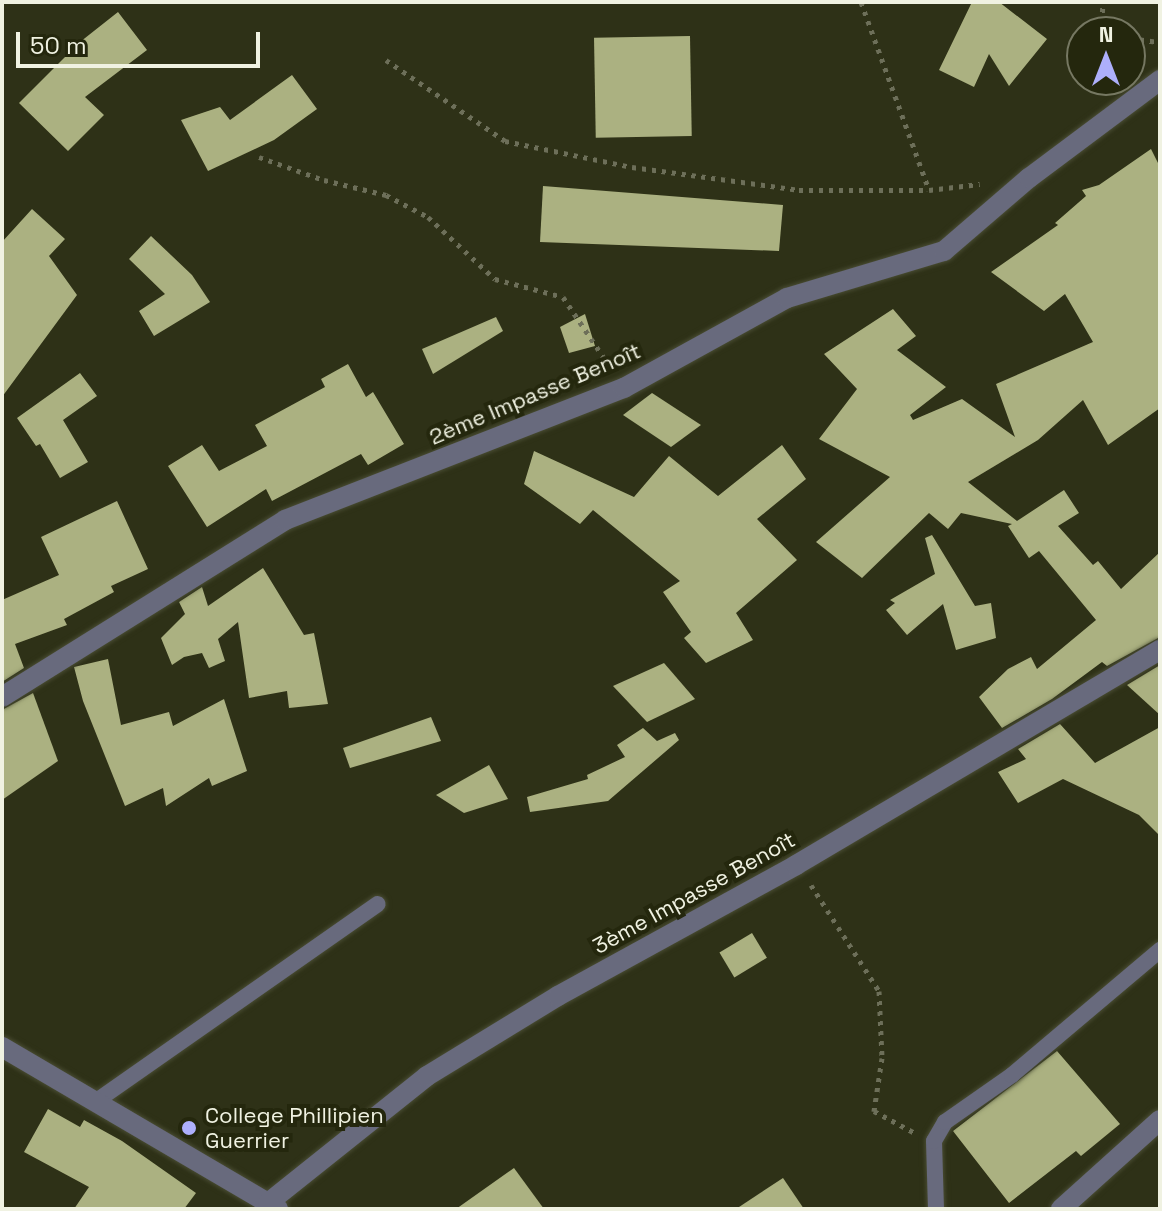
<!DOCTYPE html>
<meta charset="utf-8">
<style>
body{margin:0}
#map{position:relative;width:1162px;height:1211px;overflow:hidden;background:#2e3117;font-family:"Space Grotesk",sans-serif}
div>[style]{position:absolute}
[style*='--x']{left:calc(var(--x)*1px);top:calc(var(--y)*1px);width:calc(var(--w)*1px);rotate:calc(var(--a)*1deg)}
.building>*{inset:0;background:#abb181;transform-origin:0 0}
.path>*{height:5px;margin-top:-2.5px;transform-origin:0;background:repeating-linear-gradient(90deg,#6d6f59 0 4px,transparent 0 10px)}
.roads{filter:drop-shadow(0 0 2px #494c33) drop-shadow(0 0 2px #494c33)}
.service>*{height:16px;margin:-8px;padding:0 8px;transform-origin:8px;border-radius:8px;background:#686a7d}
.minor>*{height:20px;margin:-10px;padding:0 10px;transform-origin:10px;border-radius:10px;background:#686a7d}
.dots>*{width:22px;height:22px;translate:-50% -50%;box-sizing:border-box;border:4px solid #24270d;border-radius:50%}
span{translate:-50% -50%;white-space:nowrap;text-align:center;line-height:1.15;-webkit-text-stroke:8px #24270d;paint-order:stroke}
.street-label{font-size:22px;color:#f0f2e2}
.poi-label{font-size:22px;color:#f0f2e2}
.left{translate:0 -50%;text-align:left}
.frame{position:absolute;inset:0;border:4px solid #f0f2e2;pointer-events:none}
.north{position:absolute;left:1066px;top:16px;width:80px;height:80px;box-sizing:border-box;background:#24270d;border:2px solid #767862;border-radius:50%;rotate:0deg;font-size:22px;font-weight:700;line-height:32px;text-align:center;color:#f0f2e2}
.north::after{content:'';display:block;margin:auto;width:28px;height:36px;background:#adaffb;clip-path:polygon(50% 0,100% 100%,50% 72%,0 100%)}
.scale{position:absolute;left:16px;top:32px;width:244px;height:36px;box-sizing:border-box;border:4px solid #f0f2e2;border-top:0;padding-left:10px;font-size:24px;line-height:28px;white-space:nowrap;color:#f0f2e2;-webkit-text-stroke:6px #24270d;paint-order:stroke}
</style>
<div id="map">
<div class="building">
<i style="clip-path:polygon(972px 2px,999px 2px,1047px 39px,1009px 86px,989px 54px,974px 87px,939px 70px)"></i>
<i style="clip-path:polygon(118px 12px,147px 50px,85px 97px,104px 115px,68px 151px,19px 103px,80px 42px)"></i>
<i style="left:690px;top:36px;width:100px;height:96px;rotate:89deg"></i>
<i style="clip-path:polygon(292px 75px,317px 109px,274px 140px,208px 171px,181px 120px,220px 107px,230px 120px)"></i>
<i style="clip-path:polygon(1151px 149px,1160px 167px,1160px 408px,1108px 445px,1083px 400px,1038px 440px,968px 482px,1017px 521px,1064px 490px,1079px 513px,1058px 526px,1093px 565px,1098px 561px,1121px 589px,1160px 552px,1160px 637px,1107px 666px,1102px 662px,1052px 699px,1002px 728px,979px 697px,1008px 669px,1031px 657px,1037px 669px,1096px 620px,1039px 551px,1029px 558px,1008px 526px,1012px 524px,961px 513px,948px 529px,929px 513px,862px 578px,816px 542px,890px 477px,819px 439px,857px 389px,824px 354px,893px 309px,916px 336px,897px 350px,946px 387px,910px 415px,913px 420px,962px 399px,1015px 437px,996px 384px,1093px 342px,1065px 294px,1044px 311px,991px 272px,1058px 225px,1055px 223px,1086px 196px,1082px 190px,1099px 185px)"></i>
<i style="clip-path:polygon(543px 186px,783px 205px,779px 251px,540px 242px)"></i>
<i style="clip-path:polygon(32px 209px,65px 239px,49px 256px,77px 295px,2px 397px,2px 242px)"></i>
<i style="clip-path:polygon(151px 236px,192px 275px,210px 302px,154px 336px,139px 311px,165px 294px,129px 259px)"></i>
<i style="clip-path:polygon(585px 314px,595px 346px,569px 353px,560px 327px)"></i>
<i style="clip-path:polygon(496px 317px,503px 331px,433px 374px,422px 349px)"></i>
<i style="clip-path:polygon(348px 364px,366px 397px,373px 392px,404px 444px,368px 465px,361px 454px,272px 501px,266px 489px,207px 527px,168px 466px,202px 445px,219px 471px,267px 446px,255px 425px,325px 387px,321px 379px)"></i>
<i style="clip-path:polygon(80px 373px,97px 396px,63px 420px,88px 462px,60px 478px,40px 444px,36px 446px,17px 418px)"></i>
<i style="clip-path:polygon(652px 393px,701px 425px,671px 447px,623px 415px)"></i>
<i style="clip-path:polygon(782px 445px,806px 479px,757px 519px,797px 560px,736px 613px,753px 640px,706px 663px,684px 638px,691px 632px,663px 592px,680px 581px,593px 510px,580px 524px,524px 484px,534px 451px,634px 497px,669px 456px,718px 496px)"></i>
<i style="clip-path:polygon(117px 501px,148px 569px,111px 586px,114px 592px,64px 619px,67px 625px,15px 644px,24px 668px,2px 682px,2px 600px,59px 575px,41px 537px)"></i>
<i style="clip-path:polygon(932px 535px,975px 606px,991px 603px,996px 638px,956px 650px,943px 604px,907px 635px,886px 610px,895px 603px,890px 600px,935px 574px,925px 538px)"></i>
<i style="clip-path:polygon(263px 568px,304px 635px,314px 633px,328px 704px,289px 708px,287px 691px,249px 698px,238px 622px,218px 639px,225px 661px,209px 668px,202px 653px,184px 657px,172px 665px,161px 638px,185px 614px,179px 602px,202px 587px,208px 606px)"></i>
<i style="clip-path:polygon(108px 659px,121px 725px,169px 712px,173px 726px,224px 699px,247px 771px,212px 786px,209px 778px,166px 806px,163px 788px,125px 806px,83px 701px,74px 667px)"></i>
<i style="clip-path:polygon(664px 663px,695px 699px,647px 722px,613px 686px)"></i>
<i style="clip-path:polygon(1160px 665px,1160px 715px,1127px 685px)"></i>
<i style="clip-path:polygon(33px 693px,58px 761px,2px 800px,2px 710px)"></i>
<i style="clip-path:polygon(431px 717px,441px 741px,350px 768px,343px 748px)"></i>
<i style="clip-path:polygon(1060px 724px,1095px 763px,1160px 727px,1160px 836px,1139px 815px,1063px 779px,1018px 803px,998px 772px,1026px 759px,1018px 749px)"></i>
<i style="clip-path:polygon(643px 728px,657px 741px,675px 733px,679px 740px,608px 801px,530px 812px,527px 797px,588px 779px,587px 775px,625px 757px,617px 745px)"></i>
<i style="clip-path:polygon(489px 765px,508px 799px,464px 813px,436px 795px)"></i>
<i style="left:752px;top:933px;width:29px;height:38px;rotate:59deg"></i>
<i style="clip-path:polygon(1057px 1051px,1120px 1124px,1081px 1156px,1076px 1151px,1009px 1203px,953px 1131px)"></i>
<i style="clip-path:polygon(48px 1109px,80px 1127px,84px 1120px,122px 1141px,196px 1193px,184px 1209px,74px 1209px,89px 1187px,24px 1152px)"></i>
<i style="clip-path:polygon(514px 1168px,544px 1209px,456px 1209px)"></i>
<i style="clip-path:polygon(783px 1178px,804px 1209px,736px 1209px)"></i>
</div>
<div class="path">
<i style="--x:861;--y:2;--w:200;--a:70.1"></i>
<i style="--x:1101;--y:32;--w:30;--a:-86"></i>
<i style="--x:1130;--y:38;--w:30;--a:8"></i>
<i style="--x:386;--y:60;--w:144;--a:34.2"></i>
<i style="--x:505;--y:141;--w:130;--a:11.6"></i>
<i style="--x:632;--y:167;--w:169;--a:7.8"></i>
<i style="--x:799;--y:190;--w:130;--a:0"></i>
<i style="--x:929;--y:190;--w:51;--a:-6.7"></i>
<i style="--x:259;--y:157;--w:69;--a:19.5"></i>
<i style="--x:324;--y:180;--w:64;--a:13.6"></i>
<i style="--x:386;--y:195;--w:47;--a:27.6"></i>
<i style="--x:428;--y:217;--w:91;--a:42.8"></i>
<i style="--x:495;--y:279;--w:70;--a:14.8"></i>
<i style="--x:563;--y:297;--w:84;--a:56.1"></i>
<i style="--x:811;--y:885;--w:126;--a:57.3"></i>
<i style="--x:879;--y:991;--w:67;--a:87.4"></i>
<i style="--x:882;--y:1058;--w:54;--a:98.6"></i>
<i style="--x:874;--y:1111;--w:47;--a:28.2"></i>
</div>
<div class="roads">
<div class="service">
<i style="--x:95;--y:1102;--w:345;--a:-35"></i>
<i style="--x:936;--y:1209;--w:68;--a:-91.7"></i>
<i style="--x:934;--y:1141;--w:22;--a:-60"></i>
<i style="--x:945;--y:1122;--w:82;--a:-35"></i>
<i style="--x:1012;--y:1075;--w:194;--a:-40.2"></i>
</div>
<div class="minor">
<i style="--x:2;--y:697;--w:334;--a:-32"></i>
<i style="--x:285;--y:520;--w:364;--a:-21.3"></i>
<i style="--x:624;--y:388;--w:186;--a:-28.9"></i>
<i style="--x:787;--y:298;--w:164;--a:-16.7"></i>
<i style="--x:944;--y:251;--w:112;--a:-40.7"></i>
<i style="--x:1029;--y:178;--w:164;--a:-36.8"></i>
<i style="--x:2;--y:1047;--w:320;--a:30.4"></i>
<i style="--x:268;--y:1203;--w:203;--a:-38.6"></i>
<i style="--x:427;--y:1076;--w:153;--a:-31.4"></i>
<i style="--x:558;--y:996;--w:272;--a:-28.8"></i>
<i style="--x:796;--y:865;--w:423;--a:-30.6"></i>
<i style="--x:1061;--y:1209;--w:133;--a:-42"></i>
</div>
</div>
<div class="dots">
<i style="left:189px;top:1128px;background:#adaffb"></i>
</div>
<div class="street-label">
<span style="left:535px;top:394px;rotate:-23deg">2ème Impasse Benoît</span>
<span style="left:694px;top:893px;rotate:-29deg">3ème Impasse Benoît</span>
</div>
<div class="poi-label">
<span class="left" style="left:205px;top:1128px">College Phillipien<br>Guerrier</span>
</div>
<div class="frame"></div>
<div class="north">N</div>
<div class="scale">50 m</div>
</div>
